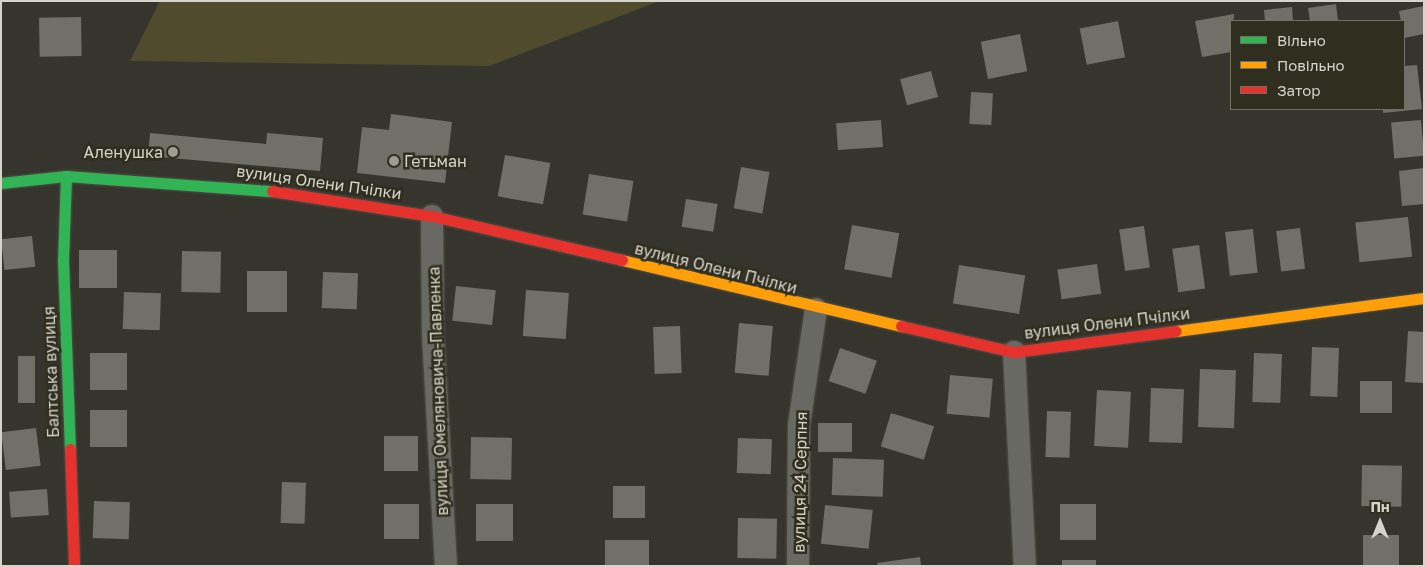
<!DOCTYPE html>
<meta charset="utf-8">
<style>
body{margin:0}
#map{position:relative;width:1425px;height:567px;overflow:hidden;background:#36352d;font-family:"Golos Text",sans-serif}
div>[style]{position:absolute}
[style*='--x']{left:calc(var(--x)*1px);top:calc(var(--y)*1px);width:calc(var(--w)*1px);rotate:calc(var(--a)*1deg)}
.green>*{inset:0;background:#4f4b2c}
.building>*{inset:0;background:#707069;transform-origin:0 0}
.roads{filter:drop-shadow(0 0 1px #525149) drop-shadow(0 0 1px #525149)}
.street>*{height:22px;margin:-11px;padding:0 11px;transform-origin:11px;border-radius:11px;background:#696963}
.fast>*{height:11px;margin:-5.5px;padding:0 5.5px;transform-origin:5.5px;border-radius:5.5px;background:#30b455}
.slow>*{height:11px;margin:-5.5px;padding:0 5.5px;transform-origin:5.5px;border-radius:5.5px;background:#ff9f0a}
.jam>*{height:11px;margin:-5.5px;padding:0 5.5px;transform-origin:5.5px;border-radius:5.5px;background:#e5322d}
.dots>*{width:14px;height:14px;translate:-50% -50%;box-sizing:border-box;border:2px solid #302e1f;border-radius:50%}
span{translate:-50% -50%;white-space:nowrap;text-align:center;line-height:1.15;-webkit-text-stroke:5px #302e1f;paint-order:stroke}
.poi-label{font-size:16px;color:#d5d4cb}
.right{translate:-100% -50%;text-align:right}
.left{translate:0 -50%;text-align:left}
.street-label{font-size:16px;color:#d5d4cb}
.frame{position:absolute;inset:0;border:2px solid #d5d4cb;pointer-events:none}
.legend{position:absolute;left:1230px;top:20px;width:175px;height:90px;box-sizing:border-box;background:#302e1f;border:1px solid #727064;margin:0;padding:6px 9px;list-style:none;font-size:15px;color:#d5d4cb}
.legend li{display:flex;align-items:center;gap:10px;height:25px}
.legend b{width:25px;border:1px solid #727064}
.north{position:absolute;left:1355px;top:497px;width:50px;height:50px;-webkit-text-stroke:4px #302e1f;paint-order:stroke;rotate:0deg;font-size:14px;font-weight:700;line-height:20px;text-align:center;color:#d5d4cb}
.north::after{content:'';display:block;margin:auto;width:18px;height:22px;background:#d5d4cb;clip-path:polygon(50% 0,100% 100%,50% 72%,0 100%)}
</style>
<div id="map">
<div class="green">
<i style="clip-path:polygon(160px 1px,660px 1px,489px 66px,130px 61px)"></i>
</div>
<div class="building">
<i style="clip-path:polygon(1336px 4px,1338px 21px,1310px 21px,1308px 8px)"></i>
<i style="clip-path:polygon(1424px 6px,1424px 34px,1404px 38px,1399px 11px)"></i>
<i style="clip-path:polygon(1292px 7px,1293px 21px,1265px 21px,1264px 10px)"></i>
<i style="clip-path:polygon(1234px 14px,1231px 52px,1202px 57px,1195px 21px)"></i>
<i style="left:81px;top:17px;width:39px;height:42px;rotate:89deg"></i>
<i style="left:1118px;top:21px;width:37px;height:39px;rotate:79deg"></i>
<i style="left:1020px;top:34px;width:38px;height:40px;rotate:79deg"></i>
<i style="clip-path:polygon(1417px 65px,1422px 109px,1383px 113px,1383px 109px,1404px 109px,1404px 66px)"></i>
<i style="left:931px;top:71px;width:27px;height:32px;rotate:75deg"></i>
<i style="left:971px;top:92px;width:22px;height:32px;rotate:3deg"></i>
<i style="clip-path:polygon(391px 114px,452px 122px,445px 183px,357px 173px,362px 127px,389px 130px)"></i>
<i style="left:881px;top:120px;width:27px;height:45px;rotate:86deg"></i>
<i style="left:1421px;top:120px;width:36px;height:30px;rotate:85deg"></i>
<i style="clip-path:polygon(150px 133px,266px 144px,267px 133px,323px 138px,320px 171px,148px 156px)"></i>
<i style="left:505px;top:155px;width:46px;height:42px;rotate:10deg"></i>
<i style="left:741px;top:167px;width:29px;height:42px;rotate:10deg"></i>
<i style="clip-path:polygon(1424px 168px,1424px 204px,1402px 206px,1399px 171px)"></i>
<i style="left:589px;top:174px;width:45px;height:41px;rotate:9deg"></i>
<i style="left:686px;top:199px;width:32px;height:28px;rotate:9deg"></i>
<i style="left:1408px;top:217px;width:40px;height:53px;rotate:84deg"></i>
<i style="left:852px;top:225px;width:48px;height:45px;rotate:10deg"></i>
<i style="left:1144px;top:226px;width:42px;height:25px;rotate:82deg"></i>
<i style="left:1300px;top:228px;width:41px;height:24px;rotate:83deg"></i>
<i style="left:1253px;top:229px;width:44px;height:28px;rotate:84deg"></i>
<i style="left:32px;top:236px;width:31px;height:31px;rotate:84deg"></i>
<i style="left:1199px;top:245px;width:44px;height:27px;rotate:82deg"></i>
<i style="left:79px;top:250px;width:38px;height:38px"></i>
<i style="left:182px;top:251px;width:39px;height:41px;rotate:1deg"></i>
<i style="left:1097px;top:264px;width:30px;height:40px;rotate:82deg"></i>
<i style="left:959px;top:265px;width:67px;height:39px;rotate:9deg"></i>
<i style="left:247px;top:271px;width:40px;height:41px"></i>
<i style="left:323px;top:272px;width:35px;height:36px;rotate:2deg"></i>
<i style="left:456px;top:286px;width:40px;height:35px;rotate:6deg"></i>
<i style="left:526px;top:290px;width:43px;height:46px;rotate:4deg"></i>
<i style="left:124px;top:292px;width:37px;height:37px;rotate:2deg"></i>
<i style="left:739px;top:323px;width:34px;height:50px;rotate:5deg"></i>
<i style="left:680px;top:326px;width:47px;height:27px;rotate:88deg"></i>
<i style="clip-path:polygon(1408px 331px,1424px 332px,1424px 383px,1405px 382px)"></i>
<i style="left:1312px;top:347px;width:27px;height:49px;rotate:2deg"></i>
<i style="left:840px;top:348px;width:39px;height:35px;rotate:19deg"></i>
<i style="left:90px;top:353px;width:37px;height:37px"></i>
<i style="left:1254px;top:353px;width:28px;height:49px;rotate:2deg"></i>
<i style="left:18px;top:356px;width:17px;height:47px"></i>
<i style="left:1200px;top:369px;width:36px;height:58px;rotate:2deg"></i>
<i style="left:950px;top:375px;width:43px;height:39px;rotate:5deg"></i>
<i style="left:1360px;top:381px;width:32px;height:32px"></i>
<i style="left:1151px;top:388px;width:33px;height:54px;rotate:2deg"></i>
<i style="left:1097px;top:390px;width:34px;height:56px;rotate:3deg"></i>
<i style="left:90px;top:410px;width:37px;height:37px"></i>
<i style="left:1047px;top:411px;width:24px;height:46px;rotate:2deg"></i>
<i style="left:891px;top:413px;width:45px;height:35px;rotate:17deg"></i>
<i style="left:818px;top:423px;width:34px;height:29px"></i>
<i style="left:36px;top:428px;width:38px;height:35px;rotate:83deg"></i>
<i style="left:384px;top:436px;width:34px;height:35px"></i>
<i style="left:471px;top:437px;width:41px;height:42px;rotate:1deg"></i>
<i style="left:738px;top:438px;width:34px;height:35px;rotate:2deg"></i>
<i style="left:833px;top:458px;width:51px;height:37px;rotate:2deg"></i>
<i style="left:1362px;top:465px;width:40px;height:41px;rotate:1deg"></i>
<i style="left:282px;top:482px;width:24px;height:41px;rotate:2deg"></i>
<i style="left:613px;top:486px;width:32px;height:32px"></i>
<i style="left:47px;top:489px;width:26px;height:38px;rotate:86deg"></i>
<i style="left:94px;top:501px;width:36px;height:37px;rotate:2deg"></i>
<i style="left:384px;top:504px;width:35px;height:35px"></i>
<i style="left:476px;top:504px;width:37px;height:37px"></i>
<i style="left:1060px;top:504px;width:36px;height:36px"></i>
<i style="left:825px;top:505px;width:48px;height:39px;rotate:6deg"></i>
<i style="left:738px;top:518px;width:39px;height:40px;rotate:1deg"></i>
<i style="left:1363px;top:535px;width:36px;height:31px"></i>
<i style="left:605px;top:540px;width:44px;height:26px"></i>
<i style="clip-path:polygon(920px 557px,921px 566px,878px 566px,877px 563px)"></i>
<i style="left:1062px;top:560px;width:34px;height:6px"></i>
</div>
<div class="roads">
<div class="street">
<i style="--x:432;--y:216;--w:119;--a:89.5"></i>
<i style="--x:433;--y:335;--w:231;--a:86.8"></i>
<i style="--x:1014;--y:352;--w:214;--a:87.1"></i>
<i style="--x:798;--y:566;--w:141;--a:-89.6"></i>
<i style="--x:799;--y:425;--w:117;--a:-81.7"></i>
</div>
<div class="fast">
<i style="--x:66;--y:176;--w:84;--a:92"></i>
<i style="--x:63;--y:260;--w:189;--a:87.9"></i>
<i style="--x:1;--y:183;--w:65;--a:-6.1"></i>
<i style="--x:66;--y:176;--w:207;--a:4.2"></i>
</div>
<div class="slow">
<i style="--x:622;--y:260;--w:287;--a:13.3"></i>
<i style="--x:1176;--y:331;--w:250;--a:-7.6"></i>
</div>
<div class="jam">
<i style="--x:272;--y:191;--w:162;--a:8.9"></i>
<i style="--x:432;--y:216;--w:195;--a:13"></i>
<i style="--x:901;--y:326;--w:116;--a:13"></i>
<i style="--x:1014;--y:352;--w:163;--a:-7.4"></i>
<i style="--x:70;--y:449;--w:117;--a:88"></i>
</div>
</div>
<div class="dots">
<i style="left:173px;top:152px;background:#9d9c94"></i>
<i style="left:394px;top:161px;background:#9d9c94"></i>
</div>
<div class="poi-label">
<span class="right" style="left:163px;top:152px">Аленушка</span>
<span class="left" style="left:404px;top:161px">Гетьман</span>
</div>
<div class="street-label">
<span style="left:319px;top:182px;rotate:8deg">вулиця Олени Пчілки</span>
<span style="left:716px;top:268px;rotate:14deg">вулиця Олени Пчілки</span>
<span style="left:1107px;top:323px;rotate:-7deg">вулиця Олени Пчілки</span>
<span style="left:51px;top:372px;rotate:-92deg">Балтська вулиця</span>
<span style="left:438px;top:391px;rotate:-92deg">вулиця Омеляновича-Павленка</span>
<span style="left:800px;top:482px;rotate:-89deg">вулиця 24 Серпня</span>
</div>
<div class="frame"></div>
<ul class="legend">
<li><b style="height:6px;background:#30b455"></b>Вільно</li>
<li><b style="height:6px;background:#ff9f0a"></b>Повільно</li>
<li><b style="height:6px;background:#e5322d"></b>Затор</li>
</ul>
<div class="north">Пн</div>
</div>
